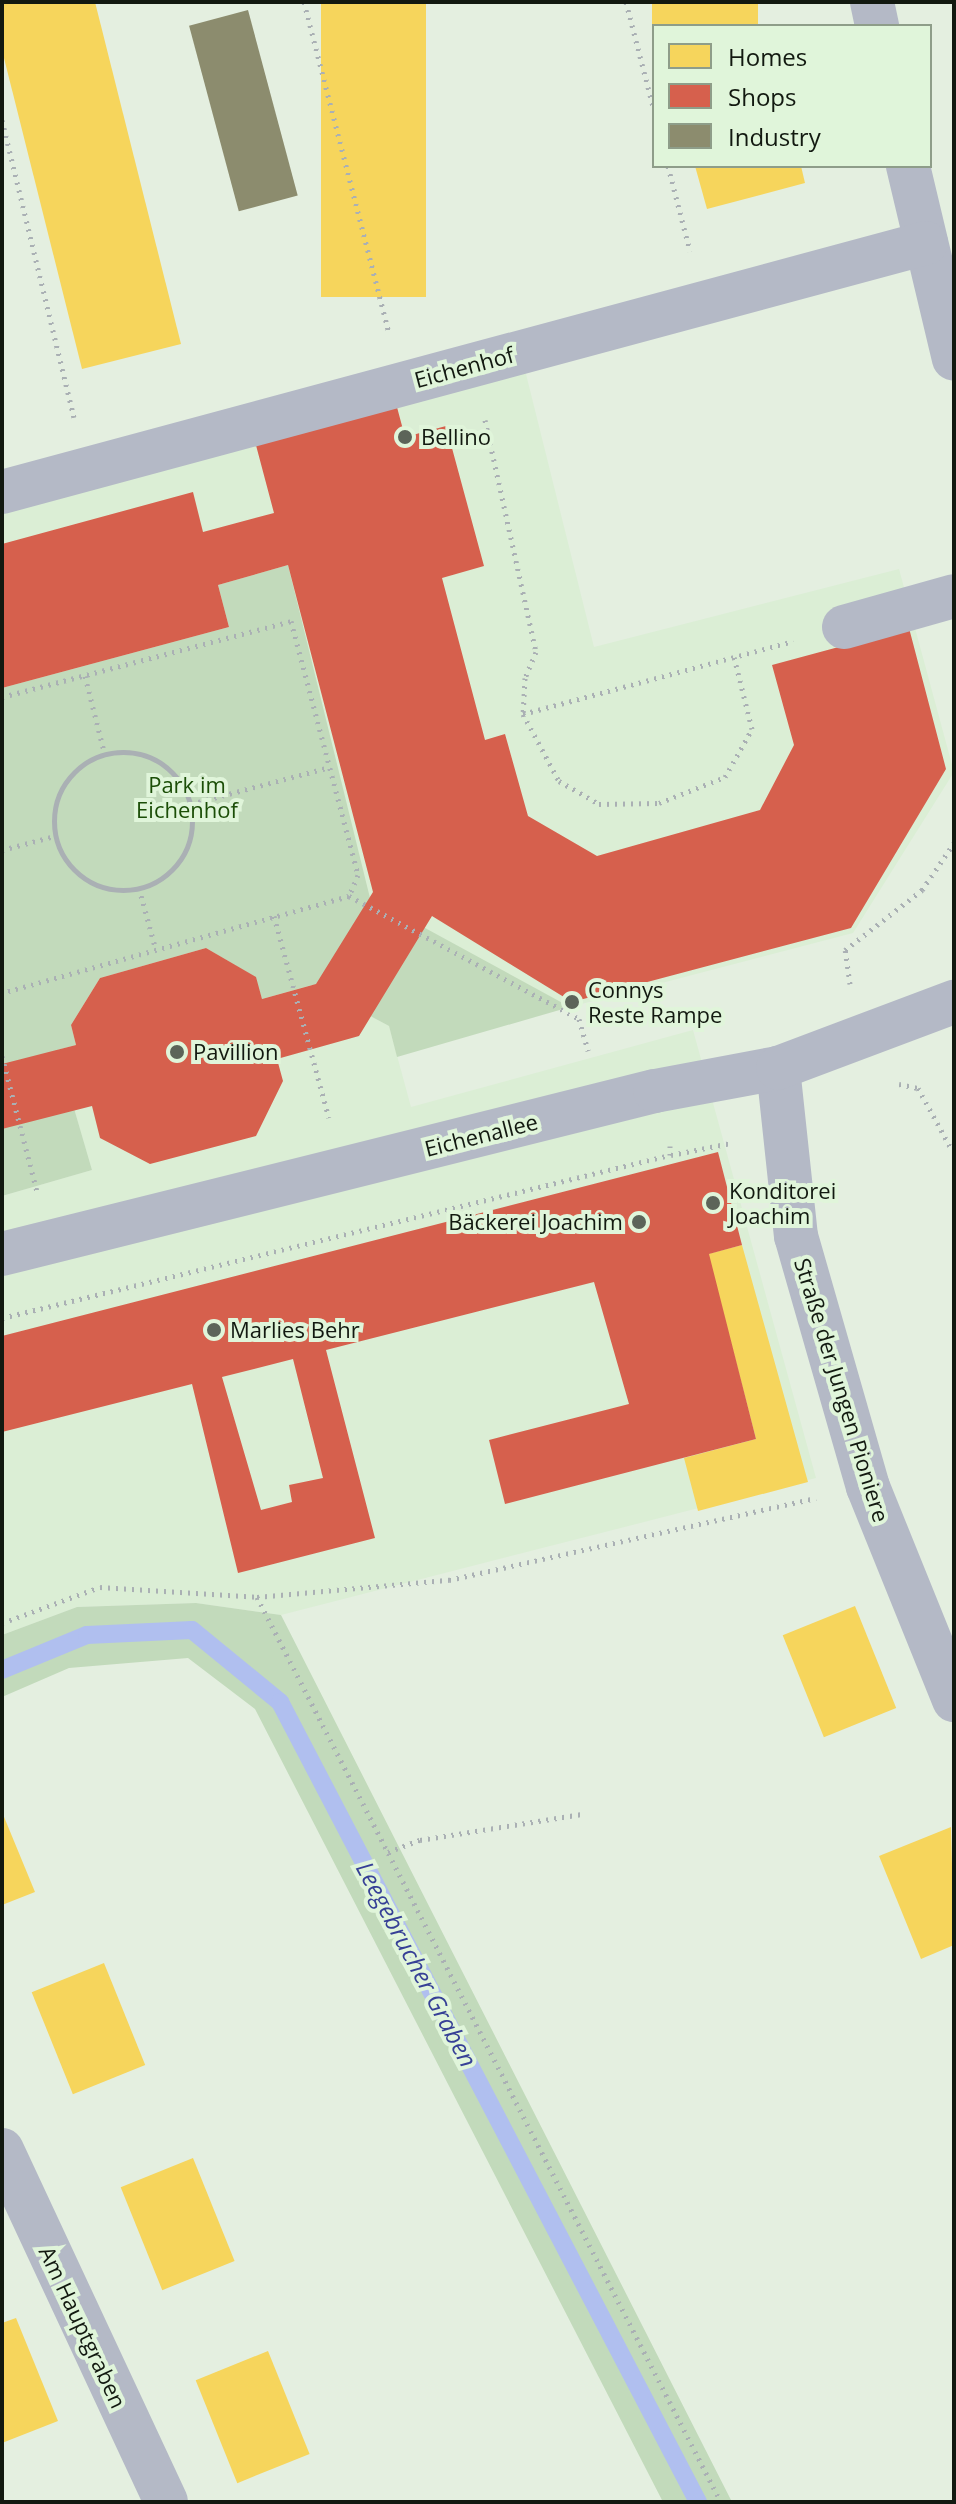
<!DOCTYPE html>
<meta charset="utf-8">
<style>
body{margin:0}
#map{position:relative;width:956px;height:2504px;overflow:hidden;background:#e4efe0;font-family:"Open Sans",sans-serif}
div>[style]{position:absolute}
[style*='--x']{left:calc(var(--x)*1px);top:calc(var(--y)*1px);width:calc(var(--w)*1px);rotate:calc(var(--a)*1deg)}
.built>*{inset:0;background:#dbeed5}
.green>*{inset:0;background:#c2dabb}
.homes>*{inset:0;background:#f6d55c;transform-origin:0 0}
.shops>*{inset:0;background:#d6604d}
.industry>*{inset:0;background:#8c8c6e;transform-origin:0 0}
.stream>*{height:18px;margin:-9px;padding:0 9px;transform-origin:9px;border-radius:9px;background:#b0bfef}
.path>*{height:5px;margin-top:-2.5px;transform-origin:0;background:repeating-linear-gradient(90deg,#aab0b4 0 2px,transparent 0 8px)}
.path>.ring{margin:-2.5px;padding:0;box-sizing:content-box;background:none;border:5px solid #aab0b4;border-radius:50%}
.minor>*{height:44px;margin:-22px;padding:0 22px;transform-origin:22px;border-radius:22px;background:#b4b9c6}
.dots>*{width:22px;height:22px;translate:-50% -50%;box-sizing:border-box;border:4px solid #e0f5da;border-radius:50%}
span{translate:-50% -50%;white-space:nowrap;text-align:center;line-height:1.15;-webkit-text-stroke:8px #e0f5da;paint-order:stroke}
.street-label{font-size:22px;color:#121910}
.poi-label{font-size:22px;color:#121910}
.left{translate:0 -50%;text-align:left}
.right{translate:-100% -50%;text-align:right}
.park-label{font-size:22px;color:#1b4e07}
.water-label{font-size:24px;color:#364096;font-style:italic}
.frame{position:absolute;inset:0;border:4px solid #121910;pointer-events:none}
.legend{position:absolute;left:652px;top:24px;width:280px;height:144px;box-sizing:border-box;background:#e0f5da;border:2px solid #8e9d89;margin:0;padding:10px 14px;list-style:none;font-size:24px;color:#121910}
.legend li{display:flex;align-items:center;gap:16px;height:40px}
.legend b{width:40px;border:2px solid #8e9d89}
</style>
<div id="map">
<div class="built">
<i style="clip-path:polygon(522px 358px,594px 647px,899px 569px,954px 772px,853px 933px,570px 1007px,2px 707px,2px 497px)"></i>
<i style="clip-path:polygon(203px 928px,389px 1026px,411px 1107px,693px 1030px,816px 1478px,281px 1615px,196px 1603px,77px 1607px,2px 1635px,2px 1196px,92px 1170px,51px 1030px,82px 961px)"></i>
</div>
<div class="green">
<i style="clip-path:polygon(288px 565px,370px 898px,570px 1007px,397px 1057px,389px 1026px,312px 985px,262px 999px,255px 977px,206px 948px,100px 978px,71px 1025px,76px 1045px,57px 1050px,92px 1170px,2px 1196px,2px 688px,229px 627px,218px 585px)"></i>
<i style="clip-path:polygon(196px 1603px,281px 1615px,732px 2502px,663px 2502px,255px 1709px,188px 1658px,69px 1668px,2px 1697px,2px 1635px,77px 1607px)"></i>
</div>
<div class="homes">
<i style="clip-path:polygon(2px 2px,95px 2px,181px 344px,82px 369px,2px 50px)"></i>
<i style="left:321px;top:2px;width:105px;height:295px"></i>
<i style="left:652px;top:2px;width:106px;height:25px"></i>
<i style="clip-path:polygon(695px 166px,801px 166px,805px 183px,707px 209px)"></i>
<i style="clip-path:polygon(742px 1245px,808px 1482px,698px 1511px,684px 1458px,756px 1439px,708px 1254px)"></i>
<i style="left:855px;top:1606px;width:110px;height:78px;rotate:68deg"></i>
<i style="clip-path:polygon(2px 1812px,35px 1892px,2px 1905px)"></i>
<i style="clip-path:polygon(951px 1827px,954px 1945px,921px 1959px,879px 1856px)"></i>
<i style="left:104px;top:1963px;width:110px;height:78px;rotate:68deg"></i>
<i style="left:193px;top:2158px;width:111px;height:78px;rotate:68deg"></i>
<i style="clip-path:polygon(16px 2318px,58px 2421px,2px 2443px,2px 2323px)"></i>
<i style="left:268px;top:2351px;width:111px;height:78px;rotate:68deg"></i>
</div>
<div class="shops">
<i style="clip-path:polygon(394px 396px,405px 437px,446px 426px,484px 566px,442px 578px,485px 740px,505px 734px,528px 816px,597px 856px,760px 810px,794px 745px,772px 665px,909px 628px,946px 769px,851px 928px,572px 1002px,432px 916px,359px 1036px,277px 1059px,283px 1081px,256px 1136px,150px 1164px,100px 1138px,92px 1106px,2px 1129px,2px 1064px,76px 1045px,71px 1025px,100px 978px,206px 948px,256px 977px,262px 999px,316px 984px,373px 892px,288px 565px,218px 585px,229px 627px,2px 688px,2px 544px,193px 492px,203px 532px,274px 513px,253px 434px)"></i>
<i style="clip-path:polygon(evenodd,718px 1152px,742px 1245px,709px 1254px,756px 1439px,505px 1504px,489px 1440px,629px 1404px,594px 1282px,326px 1350px,375px 1538px,238px 1573px,192px 1384px,2px 1432px,2px 1336px,718px 1152px,293px 1359px,323px 1478px,289px 1485px,292px 1502px,261px 1510px,222px 1377px,293px 1359px)"></i>
</div>
<div class="industry">
<i style="left:248px;top:10px;width:192px;height:61px;rotate:75deg"></i>
</div>
<div class="stream">
<i style="--x:2;--y:1670;--w:92;--a:-22.4"></i>
<i style="--x:87;--y:1635;--w:105;--a:-2.7"></i>
<i style="--x:192;--y:1630;--w:114;--a:39.3"></i>
<i style="--x:280;--y:1702;--w:903;--a:62.41"></i>
</div>
<div class="path">
<i style="--x:304;--y:2;--w:341;--a:75.6"></i>
<i style="--x:626;--y:2;--w:112;--a:75.5"></i>
<i style="--x:2;--y:120;--w:306;--a:76.4"></i>
<i style="--x:668;--y:166;--w:88;--a:75.5"></i>
<i style="--x:485;--y:420;--w:238;--a:77.6"></i>
<i style="--x:536;--y:652;--w:28;--a:113"></i>
<i style="--x:525;--y:678;--w:36;--a:93"></i>
<i style="--x:523;--y:714;--w:76;--a:61.8"></i>
<i style="--x:559;--y:781;--w:46;--a:29.9"></i>
<i style="--x:599;--y:804;--w:60;--a:-1"></i>
<i style="--x:659;--y:803;--w:71;--a:-21.5"></i>
<i style="--x:725;--y:777;--w:55;--a:-60.6"></i>
<i style="--x:752;--y:729;--w:74;--a:-104"></i>
<i style="--x:85;--y:676;--w:81;--a:75.8"></i>
<i style="--x:2;--y:697;--w:299;--a:-14.7"></i>
<i style="--x:291;--y:621;--w:263;--a:75.2"></i>
<i style="--x:358;--y:875;--w:23;--a:113"></i>
<i style="--x:349;--y:896;--w:360;--a:164.4"></i>
<i style="--x:523;--y:714;--w:280;--a:-15.1"></i>
<i class="ring" style="left:54px;top:752px;width:133px;height:133px"></i>
<i style="--x:191;--y:804;--w:144;--a:-14.9"></i>
<i style="--x:2;--y:850;--w:55;--a:-14.8"></i>
<i style="--x:139;--y:888;--w:64;--a:74.7"></i>
<i style="--x:349;--y:896;--w:261;--a:28.1"></i>
<i style="--x:579;--y:1019;--w:33;--a:74"></i>
<i style="--x:274;--y:916;--w:209;--a:74.8"></i>
<i style="--x:850;--y:984;--w:34;--a:-98"></i>
<i style="--x:845;--y:950;--w:98;--a:-37.9"></i>
<i style="--x:922;--y:890;--w:57;--a:-55.8"></i>
<i style="--x:2;--y:1056;--w:139;--a:75.5"></i>
<i style="--x:899;--y:1084;--w:19;--a:12"></i>
<i style="--x:918;--y:1088;--w:71;--a:61.3"></i>
<i style="--x:671;--y:1155;--w:61;--a:-11.3"></i>
<i style="--x:2;--y:1318;--w:688;--a:-13.71"></i>
<i style="--x:670;--y:1155;--w:9;--a:-90"></i>
<i style="--x:257;--y:1597;--w:1017;--a:62.86"></i>
<i style="--x:2;--y:1623;--w:104;--a:-20.2"></i>
<i style="--x:100;--y:1587;--w:157;--a:3.6"></i>
<i style="--x:257;--y:1597;--w:193;--a:-5.1"></i>
<i style="--x:449;--y:1580;--w:376;--a:-12.6"></i>
<i style="--x:388;--y:1852;--w:34;--a:-21"></i>
<i style="--x:420;--y:1840;--w:164;--a:-9.1"></i>
</div>
<div class="minor">
<i style="--x:872;--y:2;--w:25;--a:78"></i>
<i style="--x:908;--y:166;--w:198;--a:76.6"></i>
<i style="--x:2;--y:492;--w:957;--a:-15.08"></i>
<i style="--x:844;--y:627;--w:114;--a:-15.7"></i>
<i style="--x:778;--y:1068;--w:169;--a:83.9"></i>
<i style="--x:796;--y:1236;--w:261;--a:74"></i>
<i style="--x:868;--y:1487;--w:230;--a:68"></i>
<i style="--x:2;--y:1254;--w:673;--a:-14.02"></i>
<i style="--x:655;--y:1091;--w:125;--a:-10.6"></i>
<i style="--x:778;--y:1068;--w:188;--a:-20.6"></i>
<i style="--x:2;--y:2150;--w:388;--a:65"></i>
</div>
<div class="dots">
<i style="left:405px;top:437px;background:#5c6459"></i>
<i style="left:572px;top:1002px;background:#5c6459"></i>
<i style="left:177px;top:1052px;background:#5c6459"></i>
<i style="left:713px;top:1203px;background:#5c6459"></i>
<i style="left:639px;top:1222px;background:#5c6459"></i>
<i style="left:214px;top:1330px;background:#5c6459"></i>
</div>
<div class="street-label">
<span style="left:464px;top:367px;rotate:-15deg">Eichenhof</span>
<span style="left:481px;top:1135px;rotate:-14deg">Eichenallee</span>
<span style="left:842px;top:1390px;rotate:73deg">Straße der Jungen Pioniere</span>
<span style="left:83px;top:2327px;rotate:65deg">Am Hauptgraben</span>
</div>
<div class="poi-label">
<span class="left" style="left:421px;top:437px">Bellino</span>
<span class="left" style="left:588px;top:1002px">Connys<br>Reste Rampe</span>
<span class="left" style="left:193px;top:1052px">Pavillion</span>
<span class="left" style="left:729px;top:1203px">Konditorei<br>Joachim</span>
<span class="right" style="left:623px;top:1222px">Bäckerei Joachim</span>
<span class="left" style="left:230px;top:1330px">Marlies Behr</span>
</div>
<div class="park-label">
<span style="left:187px;top:797px">Park im<br>Eichenhof</span>
</div>
<div class="water-label">
<span style="left:417px;top:1964px;rotate:62deg">Leegebrucher Graben</span>
</div>
<div class="frame"></div>
<ul class="legend">
<li><b style="height:22px;background:#f6d55c"></b>Homes</li>
<li><b style="height:22px;background:#d6604d"></b>Shops</li>
<li><b style="height:22px;background:#8c8c6e"></b>Industry</li>
</ul>
</div>
